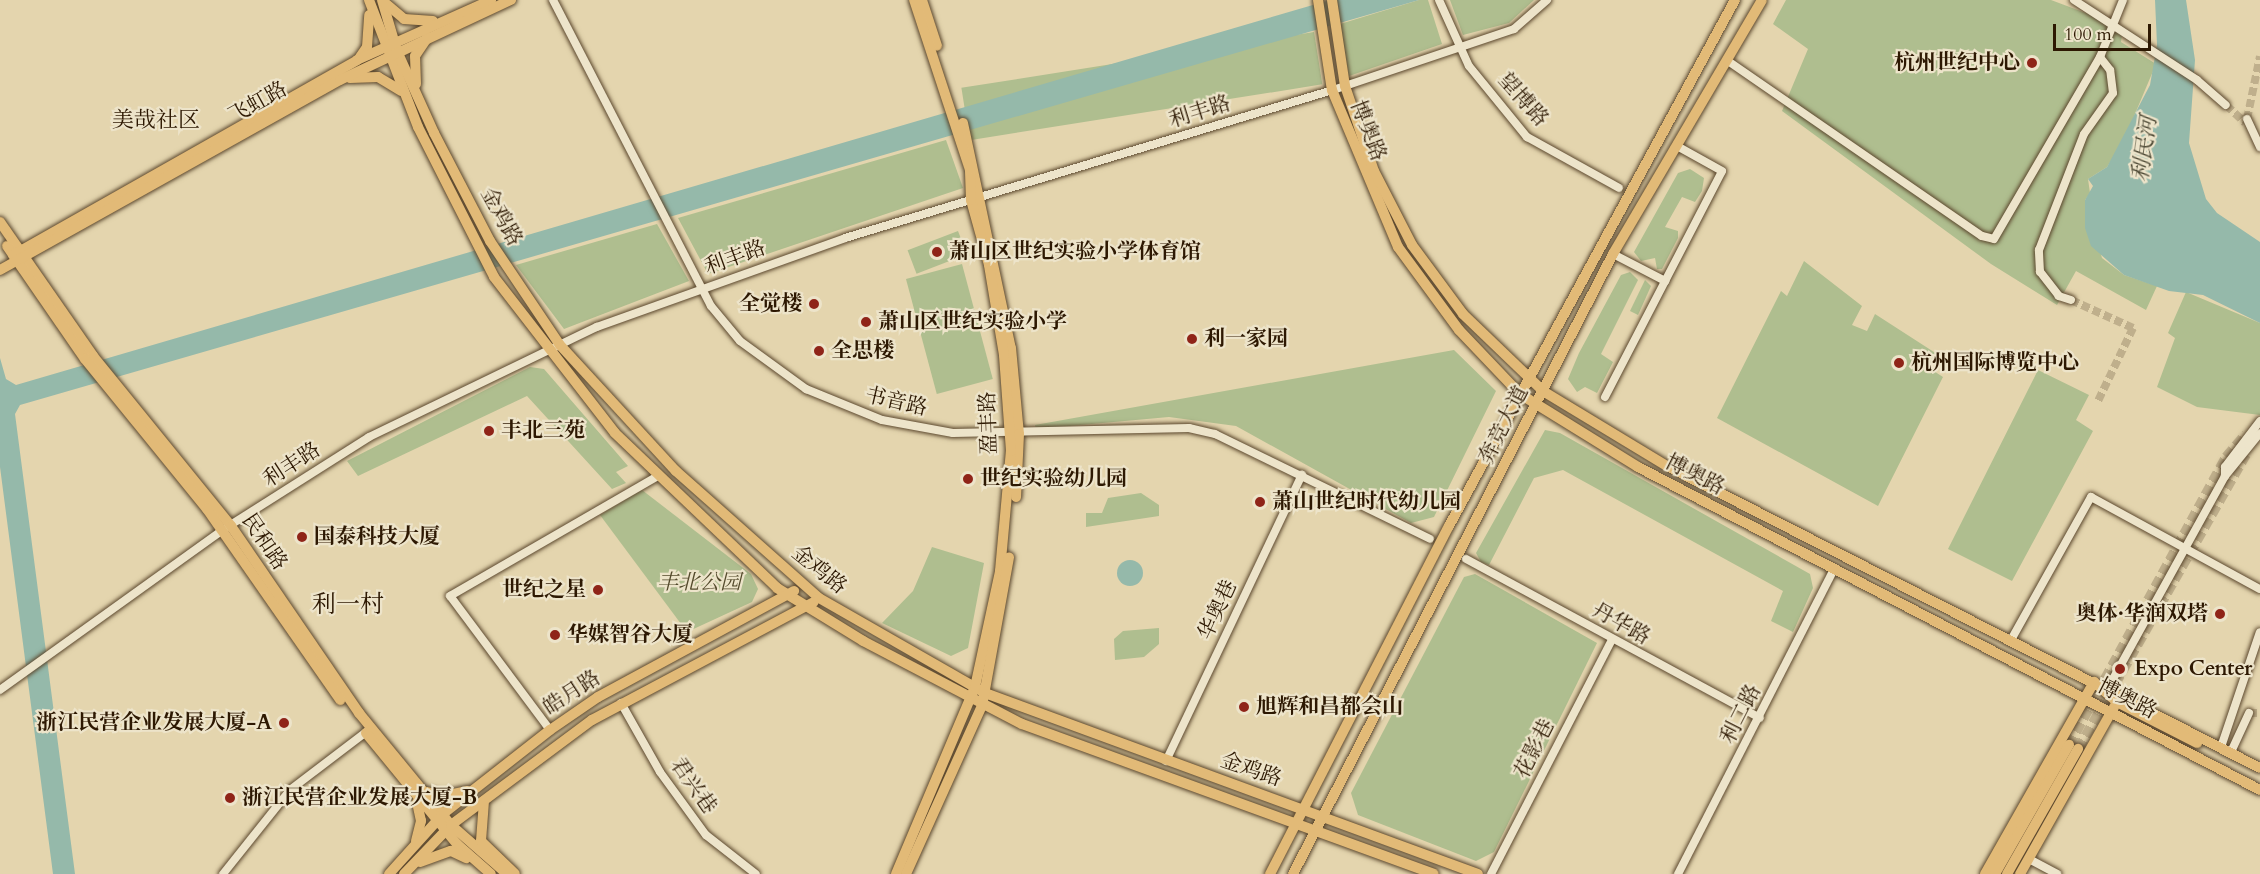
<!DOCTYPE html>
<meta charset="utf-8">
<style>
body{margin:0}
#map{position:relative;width:2260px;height:874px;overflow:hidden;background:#e4d5ae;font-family:Cardo,"Noto Serif SC",serif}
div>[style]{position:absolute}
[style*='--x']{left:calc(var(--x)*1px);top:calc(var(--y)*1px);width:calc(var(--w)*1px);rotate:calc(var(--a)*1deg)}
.green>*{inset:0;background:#afbe8f;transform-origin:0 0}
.water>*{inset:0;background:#95b9aa}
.round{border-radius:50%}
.minor-tunnel>*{height:8px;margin-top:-4px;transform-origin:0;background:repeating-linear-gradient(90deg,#bfaf8c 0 8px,transparent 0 12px)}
.major-tunnel>*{height:10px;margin-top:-5px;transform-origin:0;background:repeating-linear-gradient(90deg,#bfaf8c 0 10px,transparent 0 15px)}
.roads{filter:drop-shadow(0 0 2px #5b472d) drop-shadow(0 0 2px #5b472d)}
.minor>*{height:8px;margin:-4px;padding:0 4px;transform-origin:4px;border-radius:4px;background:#ede4ca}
.major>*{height:10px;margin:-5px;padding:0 5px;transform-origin:5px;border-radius:5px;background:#e2ba77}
.dots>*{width:16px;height:16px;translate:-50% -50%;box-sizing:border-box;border:3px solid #ede4ca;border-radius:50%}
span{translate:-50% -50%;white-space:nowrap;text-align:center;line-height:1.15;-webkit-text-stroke:4.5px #ede4ca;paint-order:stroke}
.poi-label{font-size:21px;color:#2d1802;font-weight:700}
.right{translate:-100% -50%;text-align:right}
.left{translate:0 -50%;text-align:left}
.street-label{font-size:21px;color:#2d1802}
.park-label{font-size:21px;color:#544a2c;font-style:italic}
.neighbourhood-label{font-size:22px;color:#2d1802}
.water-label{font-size:22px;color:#4c4834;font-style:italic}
.quarter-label{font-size:24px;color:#2d1802}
.scale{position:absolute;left:2053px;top:24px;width:98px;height:27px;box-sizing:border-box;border:3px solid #2d1802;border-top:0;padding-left:8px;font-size:18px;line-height:21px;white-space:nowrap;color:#2d1802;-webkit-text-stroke:4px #ede4ca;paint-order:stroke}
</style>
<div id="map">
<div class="green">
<i style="clip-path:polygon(1419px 0,1428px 0,1442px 44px,1349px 76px,1340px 24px)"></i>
<i style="clip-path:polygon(1450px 0,1534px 0,1509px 23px,1463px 35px)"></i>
<i style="clip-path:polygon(1786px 0,2051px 0,2123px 27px,2121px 42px,2156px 64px,2124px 140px,2107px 167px,2088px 179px,2090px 193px,2085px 200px,2102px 258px,2124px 275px,2157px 286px,2146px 310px,2076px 271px,2057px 305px,1991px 264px,1782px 111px,1808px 49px,1773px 24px)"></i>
<i style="left:1314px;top:32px;width:53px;height:357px;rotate:81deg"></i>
<i style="clip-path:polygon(946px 140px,963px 188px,708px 274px,678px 218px)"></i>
<i style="clip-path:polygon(1690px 169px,1704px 178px,1702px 191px,1695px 202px,1682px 197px,1665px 227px,1678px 231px,1678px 238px,1662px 269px,1657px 269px,1655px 258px,1641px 261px,1634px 252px,1678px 173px)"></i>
<i style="clip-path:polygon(657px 224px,689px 281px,564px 329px,516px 265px)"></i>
<i style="left:958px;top:231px;width:25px;height:54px;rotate:69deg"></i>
<i style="clip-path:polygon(1804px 261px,1862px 306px,1852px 325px,1867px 331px,1875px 314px,1937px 354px,1929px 368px,1943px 377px,1878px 506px,1717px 418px,1781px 291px,1787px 296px)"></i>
<i style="left:962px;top:264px;width:119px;height:58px;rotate:75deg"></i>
<i style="clip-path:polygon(1630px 272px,1638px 280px,1601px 354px,1613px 362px,1597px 393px,1585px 387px,1577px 392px,1568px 379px,1579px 353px,1621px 275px)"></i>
<i style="clip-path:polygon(1645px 280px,1651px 286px,1638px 315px,1630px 311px)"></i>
<i style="clip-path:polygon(2186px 292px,2260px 323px,2260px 415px,2197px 407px,2157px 387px,2175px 338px,2168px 333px)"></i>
<i style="clip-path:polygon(1454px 350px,1496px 391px,1434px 517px,1411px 523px,1236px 426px,1169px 417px,1036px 429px,1035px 425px)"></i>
<i style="clip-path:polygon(530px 367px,544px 369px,628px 466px,616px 472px,626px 483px,612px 489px,527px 396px,358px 476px,347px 461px)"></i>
<i style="clip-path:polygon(2038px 370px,2089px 395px,2076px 420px,2093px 431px,2012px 581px,1948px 549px)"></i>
<i style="clip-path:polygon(1545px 430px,1560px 433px,1810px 574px,1813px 588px,1793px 632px,1771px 621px,1783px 591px,1563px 470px,1534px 478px,1489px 565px,1481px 562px,1476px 553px)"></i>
<i style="clip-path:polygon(642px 490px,751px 574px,758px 589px,752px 602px,687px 632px,600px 515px)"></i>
<i style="clip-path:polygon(1141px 493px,1159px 505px,1159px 516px,1086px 527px,1086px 513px,1102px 513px,1108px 498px)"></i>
<i style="clip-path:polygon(932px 547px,984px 563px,968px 648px,951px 656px,882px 623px,913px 591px)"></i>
<i style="clip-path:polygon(1475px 574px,1597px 643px,1494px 852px,1476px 861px,1358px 815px,1351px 793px,1464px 577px)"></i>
<i style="clip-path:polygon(1159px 628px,1159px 644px,1144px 657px,1115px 660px,1114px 639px,1123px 631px)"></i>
</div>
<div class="water">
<i style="clip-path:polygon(1330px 0,1419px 0,20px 405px,15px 414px,75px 874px,53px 874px,0 467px,0 358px,6px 379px,16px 385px)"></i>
<i style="clip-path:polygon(2155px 0,2186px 0,2195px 60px,2189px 143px,2206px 199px,2217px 213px,2260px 242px,2260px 323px,2203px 295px,2169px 291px,2124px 275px,2091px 246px,2085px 228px,2085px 200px,2093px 186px,2088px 179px,2107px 167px,2150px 85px,2157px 45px)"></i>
<i class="round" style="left:1117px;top:560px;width:26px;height:26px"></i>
</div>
<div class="minor-tunnel">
<i style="--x:2226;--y:105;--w:26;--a:43"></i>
<i style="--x:2247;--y:119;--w:64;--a:-78.3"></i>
<i style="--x:2071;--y:300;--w:68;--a:24.3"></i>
<i style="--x:2133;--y:328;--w:81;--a:115.6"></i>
<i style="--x:2249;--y:713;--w:11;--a:0"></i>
</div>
<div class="major-tunnel">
<i style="--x:2069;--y:745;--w:328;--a:-61.4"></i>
<i style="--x:2226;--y:457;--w:30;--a:-49"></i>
<i style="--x:2078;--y:749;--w:339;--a:-60.3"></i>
</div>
<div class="roads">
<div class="minor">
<i style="--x:553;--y:0;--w:344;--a:62.7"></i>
<i style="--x:711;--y:306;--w:45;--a:50.4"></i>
<i style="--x:740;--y:341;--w:82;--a:36"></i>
<i style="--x:806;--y:389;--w:82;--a:22.2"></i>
<i style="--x:882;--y:420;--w:72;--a:10.4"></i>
<i style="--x:953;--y:433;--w:236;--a:-1.2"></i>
<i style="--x:1189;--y:428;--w:27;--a:13"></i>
<i style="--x:1215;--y:434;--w:239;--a:26"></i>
<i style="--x:1439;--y:0;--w:72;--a:65.6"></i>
<i style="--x:1469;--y:66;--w:92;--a:50.8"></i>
<i style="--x:1527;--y:137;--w:105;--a:29"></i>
<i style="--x:2074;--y:0;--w:147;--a:33"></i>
<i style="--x:2197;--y:80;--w:38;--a:41"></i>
<i style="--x:1728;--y:61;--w:308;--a:34.6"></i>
<i style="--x:1982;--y:236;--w:12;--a:14"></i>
<i style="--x:1994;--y:239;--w:211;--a:-59.8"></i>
<i style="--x:2100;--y:57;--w:61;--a:-68"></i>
<i style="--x:2247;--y:119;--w:31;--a:65"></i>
<i style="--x:1613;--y:254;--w:59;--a:27.4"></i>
<i style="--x:2071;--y:300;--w:13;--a:-162"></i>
<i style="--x:2059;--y:296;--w:31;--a:-128"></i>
<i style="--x:2040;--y:272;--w:22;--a:-93"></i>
<i style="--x:2039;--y:250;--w:124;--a:-68.8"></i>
<i style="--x:2084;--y:134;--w:50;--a:-54.7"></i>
<i style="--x:2113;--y:93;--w:23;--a:-97"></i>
<i style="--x:2110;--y:70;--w:16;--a:-128"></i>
<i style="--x:1605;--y:397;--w:254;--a:-62.6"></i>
<i style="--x:1722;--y:171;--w:51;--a:-150.9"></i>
<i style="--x:2225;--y:476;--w:55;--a:-50.9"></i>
<i style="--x:1466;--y:559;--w:334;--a:28.4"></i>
<i style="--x:2011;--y:640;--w:164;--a:-60.8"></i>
<i style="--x:2091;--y:497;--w:192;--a:28.6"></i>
<i style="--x:2108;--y:688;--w:242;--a:-61.1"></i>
<i style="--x:2225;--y:476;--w:9;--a:-90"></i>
<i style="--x:2225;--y:467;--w:58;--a:-52.7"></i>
<i style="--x:0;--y:690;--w:272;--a:-35.7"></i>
<i style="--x:221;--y:531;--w:175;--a:-32.4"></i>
<i style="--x:369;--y:437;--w:253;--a:-25.8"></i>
<i style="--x:597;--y:327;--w:263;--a:-19.7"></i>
<i style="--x:845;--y:238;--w:513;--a:-16.88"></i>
<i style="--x:1336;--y:89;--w:188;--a:-18.6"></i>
<i style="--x:1514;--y:29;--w:44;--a:-41.3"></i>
<i style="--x:621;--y:703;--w:79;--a:60.5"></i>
<i style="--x:660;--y:772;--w:78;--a:53.9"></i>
<i style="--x:706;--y:835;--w:63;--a:38"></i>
<i style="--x:550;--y:730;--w:167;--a:-126.7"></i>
<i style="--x:450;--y:596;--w:240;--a:-30"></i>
<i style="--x:2221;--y:747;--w:121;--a:-71.3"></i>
<i style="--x:2231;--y:752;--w:43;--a:-65.2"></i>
<i style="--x:1166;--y:761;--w:317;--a:-64.6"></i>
<i style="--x:2029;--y:859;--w:32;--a:28"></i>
<i style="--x:223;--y:874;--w:107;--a:-51.4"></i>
<i style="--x:290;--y:790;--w:96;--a:-37.3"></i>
<i style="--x:1491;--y:874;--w:263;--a:-62.7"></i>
<i style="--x:1678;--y:874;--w:343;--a:-62.9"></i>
</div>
<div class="major">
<i style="--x:369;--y:0;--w:136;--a:68.9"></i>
<i style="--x:418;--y:127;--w:168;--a:63.1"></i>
<i style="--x:494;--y:277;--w:197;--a:52.2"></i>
<i style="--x:615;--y:433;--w:224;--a:43.7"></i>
<i style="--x:777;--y:588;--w:101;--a:31.6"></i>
<i style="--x:863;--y:641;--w:179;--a:27.6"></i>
<i style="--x:1022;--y:724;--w:438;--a:20"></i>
<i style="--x:382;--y:0;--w:53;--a:73.6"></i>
<i style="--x:397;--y:51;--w:90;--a:65.7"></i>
<i style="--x:434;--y:133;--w:122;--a:62.6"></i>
<i style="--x:490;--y:241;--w:125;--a:56.1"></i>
<i style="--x:560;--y:345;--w:171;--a:47.4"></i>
<i style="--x:676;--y:471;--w:191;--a:41.6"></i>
<i style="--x:819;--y:598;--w:191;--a:29.8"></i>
<i style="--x:985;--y:693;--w:525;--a:20.16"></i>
<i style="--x:922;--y:0;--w:48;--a:71.9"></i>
<i style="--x:1318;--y:0;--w:91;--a:81.2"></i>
<i style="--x:1332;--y:90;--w:170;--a:67.2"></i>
<i style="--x:1398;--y:247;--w:103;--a:53.7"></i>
<i style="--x:1459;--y:330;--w:88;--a:46.4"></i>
<i style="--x:1520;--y:394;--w:139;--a:31.7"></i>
<i style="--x:1638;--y:467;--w:701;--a:27.44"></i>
<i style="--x:1332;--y:0;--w:87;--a:81.4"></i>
<i style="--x:1345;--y:86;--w:90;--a:71.2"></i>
<i style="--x:1374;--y:171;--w:83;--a:62.8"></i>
<i style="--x:1412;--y:245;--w:86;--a:53.5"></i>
<i style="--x:1463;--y:314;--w:111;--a:43.9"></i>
<i style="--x:1543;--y:391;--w:145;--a:31.2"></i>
<i style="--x:1667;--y:466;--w:665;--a:26.99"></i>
<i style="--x:384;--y:2;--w:26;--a:40"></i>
<i style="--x:404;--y:19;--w:29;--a:4"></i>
<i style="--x:360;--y:57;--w:12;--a:-55"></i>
<i style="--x:367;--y:47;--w:32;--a:-86"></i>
<i style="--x:350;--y:78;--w:28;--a:-2"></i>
<i style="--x:378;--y:77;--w:27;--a:31"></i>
<i style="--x:416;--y:84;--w:28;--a:-92"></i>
<i style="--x:415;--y:56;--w:23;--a:-56"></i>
<i style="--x:963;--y:123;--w:230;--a:78"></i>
<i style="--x:1011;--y:348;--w:86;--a:84.7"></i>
<i style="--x:1019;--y:434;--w:63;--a:92.7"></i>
<i style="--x:0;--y:222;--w:163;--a:55.2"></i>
<i style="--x:93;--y:356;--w:219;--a:50.9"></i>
<i style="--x:231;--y:526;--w:227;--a:55.6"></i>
<i style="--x:359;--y:713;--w:145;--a:50.6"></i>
<i style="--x:451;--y:825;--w:74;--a:41.2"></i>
<i style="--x:7;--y:246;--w:137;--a:55.4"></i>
<i style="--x:85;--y:359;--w:193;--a:50.9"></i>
<i style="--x:207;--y:509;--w:233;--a:55.1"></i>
<i style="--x:13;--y:255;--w:395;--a:-29.5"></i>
<i style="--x:357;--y:60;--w:147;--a:-24.1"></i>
<i style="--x:0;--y:270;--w:389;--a:-29.2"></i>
<i style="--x:340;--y:80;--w:189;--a:-25.1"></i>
<i style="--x:366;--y:733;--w:144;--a:50.7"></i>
<i style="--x:457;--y:844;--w:45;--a:41.4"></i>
<i style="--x:427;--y:792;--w:17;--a:13"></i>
<i style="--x:444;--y:796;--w:24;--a:-12"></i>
<i style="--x:484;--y:801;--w:40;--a:94.3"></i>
<i style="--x:481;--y:841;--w:47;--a:44.1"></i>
<i style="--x:416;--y:841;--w:21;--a:-76"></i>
<i style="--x:421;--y:821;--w:19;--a:-102"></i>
<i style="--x:420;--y:862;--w:33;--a:-20"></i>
<i style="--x:451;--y:851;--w:17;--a:25"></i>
<i style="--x:389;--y:874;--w:82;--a:-48"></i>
<i style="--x:444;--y:813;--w:135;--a:-38.1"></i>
<i style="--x:550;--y:730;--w:58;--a:-34.5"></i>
<i style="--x:598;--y:697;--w:223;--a:-28.4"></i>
<i style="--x:404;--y:874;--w:68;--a:-46.2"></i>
<i style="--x:451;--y:825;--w:176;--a:-36.7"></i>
<i style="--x:592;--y:720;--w:251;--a:-28"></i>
<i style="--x:896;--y:874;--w:203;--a:-67.1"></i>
<i style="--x:975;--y:687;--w:119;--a:-77.8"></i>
<i style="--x:1000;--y:571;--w:121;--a:-84.8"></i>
<i style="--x:1011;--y:451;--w:96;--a:-94.2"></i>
<i style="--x:1004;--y:355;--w:91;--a:-99.5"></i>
<i style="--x:989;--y:265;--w:67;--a:-105.5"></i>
<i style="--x:971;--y:200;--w:30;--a:-92"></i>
<i style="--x:970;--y:170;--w:179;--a:-108.2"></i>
<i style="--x:906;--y:874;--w:184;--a:-65.7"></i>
<i style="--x:982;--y:706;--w:151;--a:-79.7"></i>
<i style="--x:1270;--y:874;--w:391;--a:-62.8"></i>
<i style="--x:1449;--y:526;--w:599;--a:-61.47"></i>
<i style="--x:1293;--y:874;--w:698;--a:-62.7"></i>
<i style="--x:1613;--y:254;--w:294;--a:-59.6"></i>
<i style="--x:1985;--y:874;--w:221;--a:-60.4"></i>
<i style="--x:2094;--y:682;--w:30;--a:41"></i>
<i style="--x:2117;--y:702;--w:90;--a:27.1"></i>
<i style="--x:1995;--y:874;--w:149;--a:-60.2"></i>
<i style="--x:2007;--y:874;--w:144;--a:-60.4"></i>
<i style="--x:2020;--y:874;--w:192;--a:-60.6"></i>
</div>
</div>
<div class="dots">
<i style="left:2032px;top:63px;background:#8f2418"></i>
<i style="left:937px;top:252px;background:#8f2418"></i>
<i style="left:814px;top:304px;background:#8f2418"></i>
<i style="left:866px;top:322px;background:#8f2418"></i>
<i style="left:1192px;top:339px;background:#8f2418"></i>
<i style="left:819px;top:351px;background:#8f2418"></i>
<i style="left:1899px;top:363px;background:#8f2418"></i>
<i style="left:489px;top:431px;background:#8f2418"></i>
<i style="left:968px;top:479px;background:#8f2418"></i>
<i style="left:1260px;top:502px;background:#8f2418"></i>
<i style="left:302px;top:537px;background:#8f2418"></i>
<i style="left:598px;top:590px;background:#8f2418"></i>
<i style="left:2220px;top:614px;background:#8f2418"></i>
<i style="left:555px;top:635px;background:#8f2418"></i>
<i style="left:2120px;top:669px;background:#8f2418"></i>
<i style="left:1244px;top:707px;background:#8f2418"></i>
<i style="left:284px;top:723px;background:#8f2418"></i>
<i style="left:230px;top:798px;background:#8f2418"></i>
</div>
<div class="poi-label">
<span class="right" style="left:2020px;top:63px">杭州世纪中心</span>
<span class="left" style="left:949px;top:252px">萧山区世纪实验小学体育馆</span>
<span class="right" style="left:802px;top:304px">全觉楼</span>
<span class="left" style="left:878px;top:322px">萧山区世纪实验小学</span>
<span class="left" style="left:1204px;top:339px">利一家园</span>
<span class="left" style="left:831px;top:351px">全思楼</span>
<span class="left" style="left:1911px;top:363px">杭州国际博览中心</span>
<span class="left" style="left:501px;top:431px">丰北三苑</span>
<span class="left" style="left:980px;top:479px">世纪实验幼儿园</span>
<span class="left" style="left:1272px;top:502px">萧山世纪时代幼儿园</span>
<span class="left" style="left:314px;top:537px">国泰科技大厦</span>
<span class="right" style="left:586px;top:590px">世纪之星</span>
<span class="right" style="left:2208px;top:614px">奥体·华润双塔</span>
<span class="left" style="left:567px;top:635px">华媒智谷大厦</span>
<span class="left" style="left:2134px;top:669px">Expo Center</span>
<span class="left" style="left:1256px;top:707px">旭辉和昌都会山</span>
<span class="right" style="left:272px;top:723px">浙江民营企业发展大厦-A</span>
<span class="left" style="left:242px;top:798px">浙江民营企业发展大厦-B</span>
</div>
<div class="street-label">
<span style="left:1523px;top:100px;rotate:48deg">望博路</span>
<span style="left:258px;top:103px;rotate:-29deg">飞虹路</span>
<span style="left:1200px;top:112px;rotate:-17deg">利丰路</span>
<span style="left:1368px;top:131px;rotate:69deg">博奥路</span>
<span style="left:501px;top:217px;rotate:61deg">金鸡路</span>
<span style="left:735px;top:258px;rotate:-20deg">利丰路</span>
<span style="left:896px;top:402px;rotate:13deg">书音路</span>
<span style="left:989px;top:423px;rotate:-92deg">盈丰路</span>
<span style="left:1504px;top:425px;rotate:-63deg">奔竞大道</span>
<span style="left:292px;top:465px;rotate:-33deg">利丰路</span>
<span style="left:1695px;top:475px;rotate:27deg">博奥路</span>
<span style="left:264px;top:542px;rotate:56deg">民和路</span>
<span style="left:819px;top:570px;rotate:39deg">金鸡路</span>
<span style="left:1218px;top:610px;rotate:-65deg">华奥巷</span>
<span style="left:1621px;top:624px;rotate:29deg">丹华路</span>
<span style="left:572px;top:693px;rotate:-33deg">皓月路</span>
<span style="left:2127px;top:699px;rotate:27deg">博奥路</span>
<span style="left:1741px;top:714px;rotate:-63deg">利二路</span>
<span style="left:1535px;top:749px;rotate:-63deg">花影巷</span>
<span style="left:1251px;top:770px;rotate:19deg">金鸡路</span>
<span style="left:693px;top:786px;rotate:55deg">君兴巷</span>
</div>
<div class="park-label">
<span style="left:699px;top:583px">丰北公园</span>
</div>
<div class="neighbourhood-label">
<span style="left:156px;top:121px">美哉社区</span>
</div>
<div class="water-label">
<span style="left:2145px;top:149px;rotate:-82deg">利民河</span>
</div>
<div class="quarter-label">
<span style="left:348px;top:605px">利一村</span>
</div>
<div class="scale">100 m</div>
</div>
